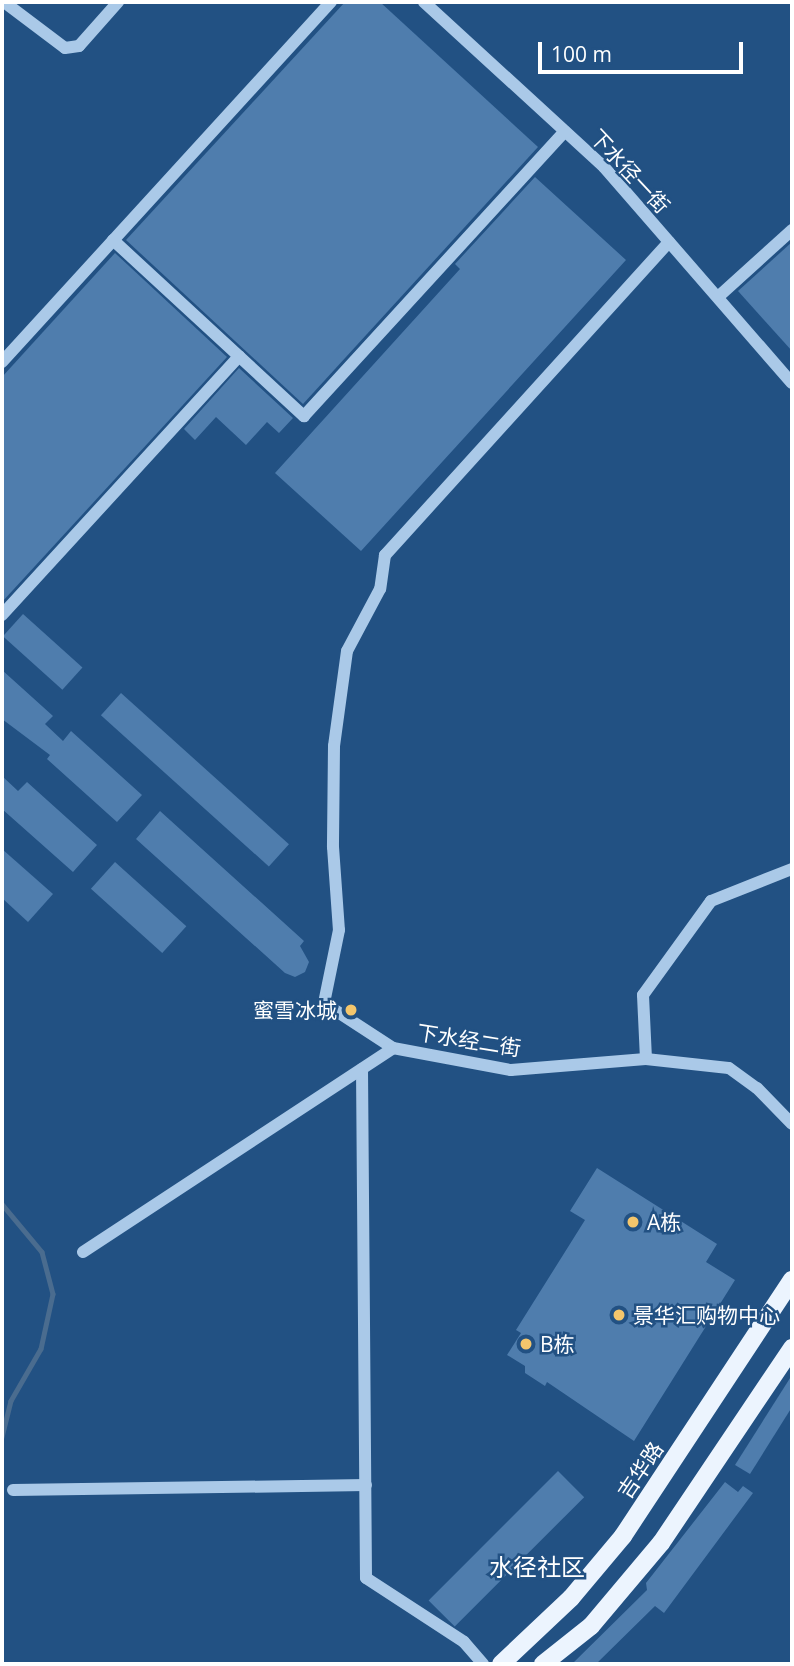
<!DOCTYPE html>
<meta charset="utf-8">
<style>
body{margin:0}
#map{position:relative;width:794px;height:1666px;overflow:hidden;background:#225183;font-family:"Open Sans","Noto Sans SC",sans-serif}
div>[style]{position:absolute}
[style*='--x']{left:calc(var(--x)*1px);top:calc(var(--y)*1px);width:calc(var(--w)*1px);rotate:calc(var(--a)*1deg)}
.stream>*{height:4.5px;margin:-2.25px;padding:0 2.25px;transform-origin:2.25px;border-radius:2.25px;background:#4a6c8f}
.building>*{inset:0;background:#4f7dad;transform-origin:0 0}
.minor>*{height:12px;margin:-6px;padding:0 6px;transform-origin:6px;border-radius:6px;background:#aac9e8}
.major>*{height:18px;margin:-9px;padding:0 9px;transform-origin:9px;border-radius:9px;background:#ecf4fe}
.dots>*{width:19px;height:19px;translate:-50% -50%;box-sizing:border-box;border:4px solid #225183;border-radius:50%}
span{translate:-50% -50%;white-space:nowrap;text-align:center;line-height:1.15;-webkit-text-stroke:5px #225183;paint-order:stroke}
.street-label{font-size:21px;color:#fff}
.poi-label{font-size:21px;color:#fff}
.right{translate:-100% -50%;text-align:right}
.left{translate:0 -50%;text-align:left}
.quarter-label{font-size:24px;color:#fff}
.frame{position:absolute;inset:0;border:4px solid #fff;pointer-events:none}
.scale{position:absolute;left:538px;top:42px;width:205px;height:32px;box-sizing:border-box;border:4px solid #fff;border-top:0;padding-left:9px;font-size:21px;line-height:24px;white-space:nowrap;color:#fff;-webkit-text-stroke:5px #225183;paint-order:stroke}
</style>
<div id="map">
<div class="stream">
<i style="--x:2;--y:1204;--w:62;--a:50.2"></i>
<i style="--x:42;--y:1252;--w:43;--a:75.3"></i>
<i style="--x:53;--y:1294;--w:56;--a:102.3"></i>
<i style="--x:41;--y:1349;--w:60;--a:120"></i>
<i style="--x:11;--y:1401;--w:37;--a:104"></i>
</div>
<div class="building">
<i style="clip-path:polygon(345px 2px,380px 2px,538px 147px,303px 404px,126px 240px)"></i>
<i style="clip-path:polygon(535px 177px,626px 260px,361px 551px,275px 473px,460px 269px,455px 264px)"></i>
<i style="clip-path:polygon(792px 242px,792px 351px,738px 291px)"></i>
<i style="clip-path:polygon(115px 253px,227px 357px,2px 602px,2px 377px)"></i>
<i style="clip-path:polygon(239px 368px,293px 418px,279px 433px,267px 422px,246px 445px,216px 417px,195px 440px,184px 429px)"></i>
<i style="left:23px;top:614px;width:80px;height:30px;rotate:42deg"></i>
<i style="clip-path:polygon(2px 670px,53px 716px,45px 724px,63px 741px,71px 731px,142px 795px,117px 822px,47px 759px,50px 755px,2px 719px)"></i>
<i style="left:121px;top:693px;width:226px;height:30px;rotate:42deg"></i>
<i style="clip-path:polygon(2px 776px,18px 791px,27px 782px,97px 845px,73px 872px,2px 809px)"></i>
<i style="clip-path:polygon(160px 811px,304px 941px,300px 946px,309px 962px,305px 972px,295px 977px,285px 973px,136px 839px)"></i>
<i style="clip-path:polygon(2px 849px,53px 894px,28px 922px,2px 898px)"></i>
<i style="left:115px;top:862px;width:96px;height:36px;rotate:42deg"></i>
<i style="clip-path:polygon(597px 1168px,717px 1244px,706px 1262px,735px 1280px,634px 1441px,547px 1382px,545px 1386px,525px 1373px,525px 1366px,507px 1355px,521px 1333px,516px 1330px,585px 1220px,570px 1211px)"></i>
<i style="clip-path:polygon(792px 1375px,792px 1407px,750px 1474px,735px 1465px)"></i>
<i style="left:558px;top:1471px;width:37px;height:183px;rotate:45deg"></i>
<i style="clip-path:polygon(725px 1482px,738px 1492px,743px 1486px,753px 1493px,664px 1613px,655px 1606px,596px 1664px,572px 1664px,647px 1590px,646px 1583px)"></i>
</div>
<div class="minor">
<i style="--x:4;--y:2;--w:76;--a:37"></i>
<i style="--x:65;--y:48;--w:14;--a:-8"></i>
<i style="--x:79;--y:46;--w:59;--a:-48.4"></i>
<i style="--x:424;--y:2;--w:244;--a:42.5"></i>
<i style="--x:604;--y:167;--w:286;--a:49"></i>
<i style="--x:113;--y:240;--w:260;--a:42.7"></i>
<i style="--x:304;--y:416;--w:386;--a:-47.5"></i>
<i style="--x:669;--y:242;--w:423;--a:132.2"></i>
<i style="--x:385;--y:555;--w:34;--a:98"></i>
<i style="--x:380;--y:589;--w:70;--a:118"></i>
<i style="--x:347;--y:651;--w:96;--a:97.8"></i>
<i style="--x:334;--y:746;--w:101;--a:90.6"></i>
<i style="--x:333;--y:847;--w:83;--a:85.9"></i>
<i style="--x:339;--y:930;--w:75;--a:101.6"></i>
<i style="--x:324;--y:1003;--w:82;--a:33.1"></i>
<i style="--x:393;--y:1048;--w:120;--a:10.6"></i>
<i style="--x:511;--y:1070;--w:135;--a:-4.7"></i>
<i style="--x:646;--y:1059;--w:83;--a:6.2"></i>
<i style="--x:729;--y:1068;--w:34;--a:36"></i>
<i style="--x:757;--y:1088;--w:50;--a:45.8"></i>
<i style="--x:718;--y:297;--w:100;--a:-42.2"></i>
<i style="--x:2;--y:362;--w:488;--a:-47.6"></i>
<i style="--x:2;--y:615;--w:351;--a:-47.5"></i>
<i style="--x:646;--y:1059;--w:64;--a:-92.7"></i>
<i style="--x:643;--y:995;--w:116;--a:-54.1"></i>
<i style="--x:711;--y:901;--w:87;--a:-21.6"></i>
<i style="--x:362;--y:1069;--w:509;--a:89.55"></i>
<i style="--x:366;--y:1578;--w:117;--a:33.1"></i>
<i style="--x:464;--y:1642;--w:29;--a:49"></i>
<i style="--x:83;--y:1252;--w:371;--a:-33.3"></i>
<i style="--x:13;--y:1490;--w:353;--a:-0.8"></i>
</div>
<div class="major">
<i style="--x:501;--y:1664;--w:96;--a:-43.3"></i>
<i style="--x:571;--y:1598;--w:81;--a:-50"></i>
<i style="--x:623;--y:1536;--w:307;--a:-56.6"></i>
<i style="--x:543;--y:1664;--w:61;--a:-38.4"></i>
<i style="--x:591;--y:1626;--w:109;--a:-49.9"></i>
<i style="--x:661;--y:1543;--w:235;--a:-56.1"></i>
</div>
<div class="dots">
<i style="left:351px;top:1010px;background:#f4c66c"></i>
<i style="left:633px;top:1222px;background:#f4c66c"></i>
<i style="left:619px;top:1315px;background:#f4c66c"></i>
<i style="left:526px;top:1344px;background:#f4c66c"></i>
</div>
<div class="street-label">
<span style="left:630px;top:171px;rotate:47deg">下水径一街</span>
<span style="left:469px;top:1040px;rotate:9deg">下水经二街</span>
<span style="left:640px;top:1470px;rotate:-56deg">吉华路</span>
</div>
<div class="poi-label">
<span class="right" style="left:337px;top:1010px">蜜雪冰城</span>
<span class="left" style="left:647px;top:1222px">A栋</span>
<span class="left" style="left:633px;top:1315px">景华汇购物中心</span>
<span class="left" style="left:540px;top:1344px">B栋</span>
</div>
<div class="quarter-label">
<span style="left:537px;top:1567px">水径社区</span>
</div>
<div class="frame"></div>
<div class="scale">100 m</div>
</div>
